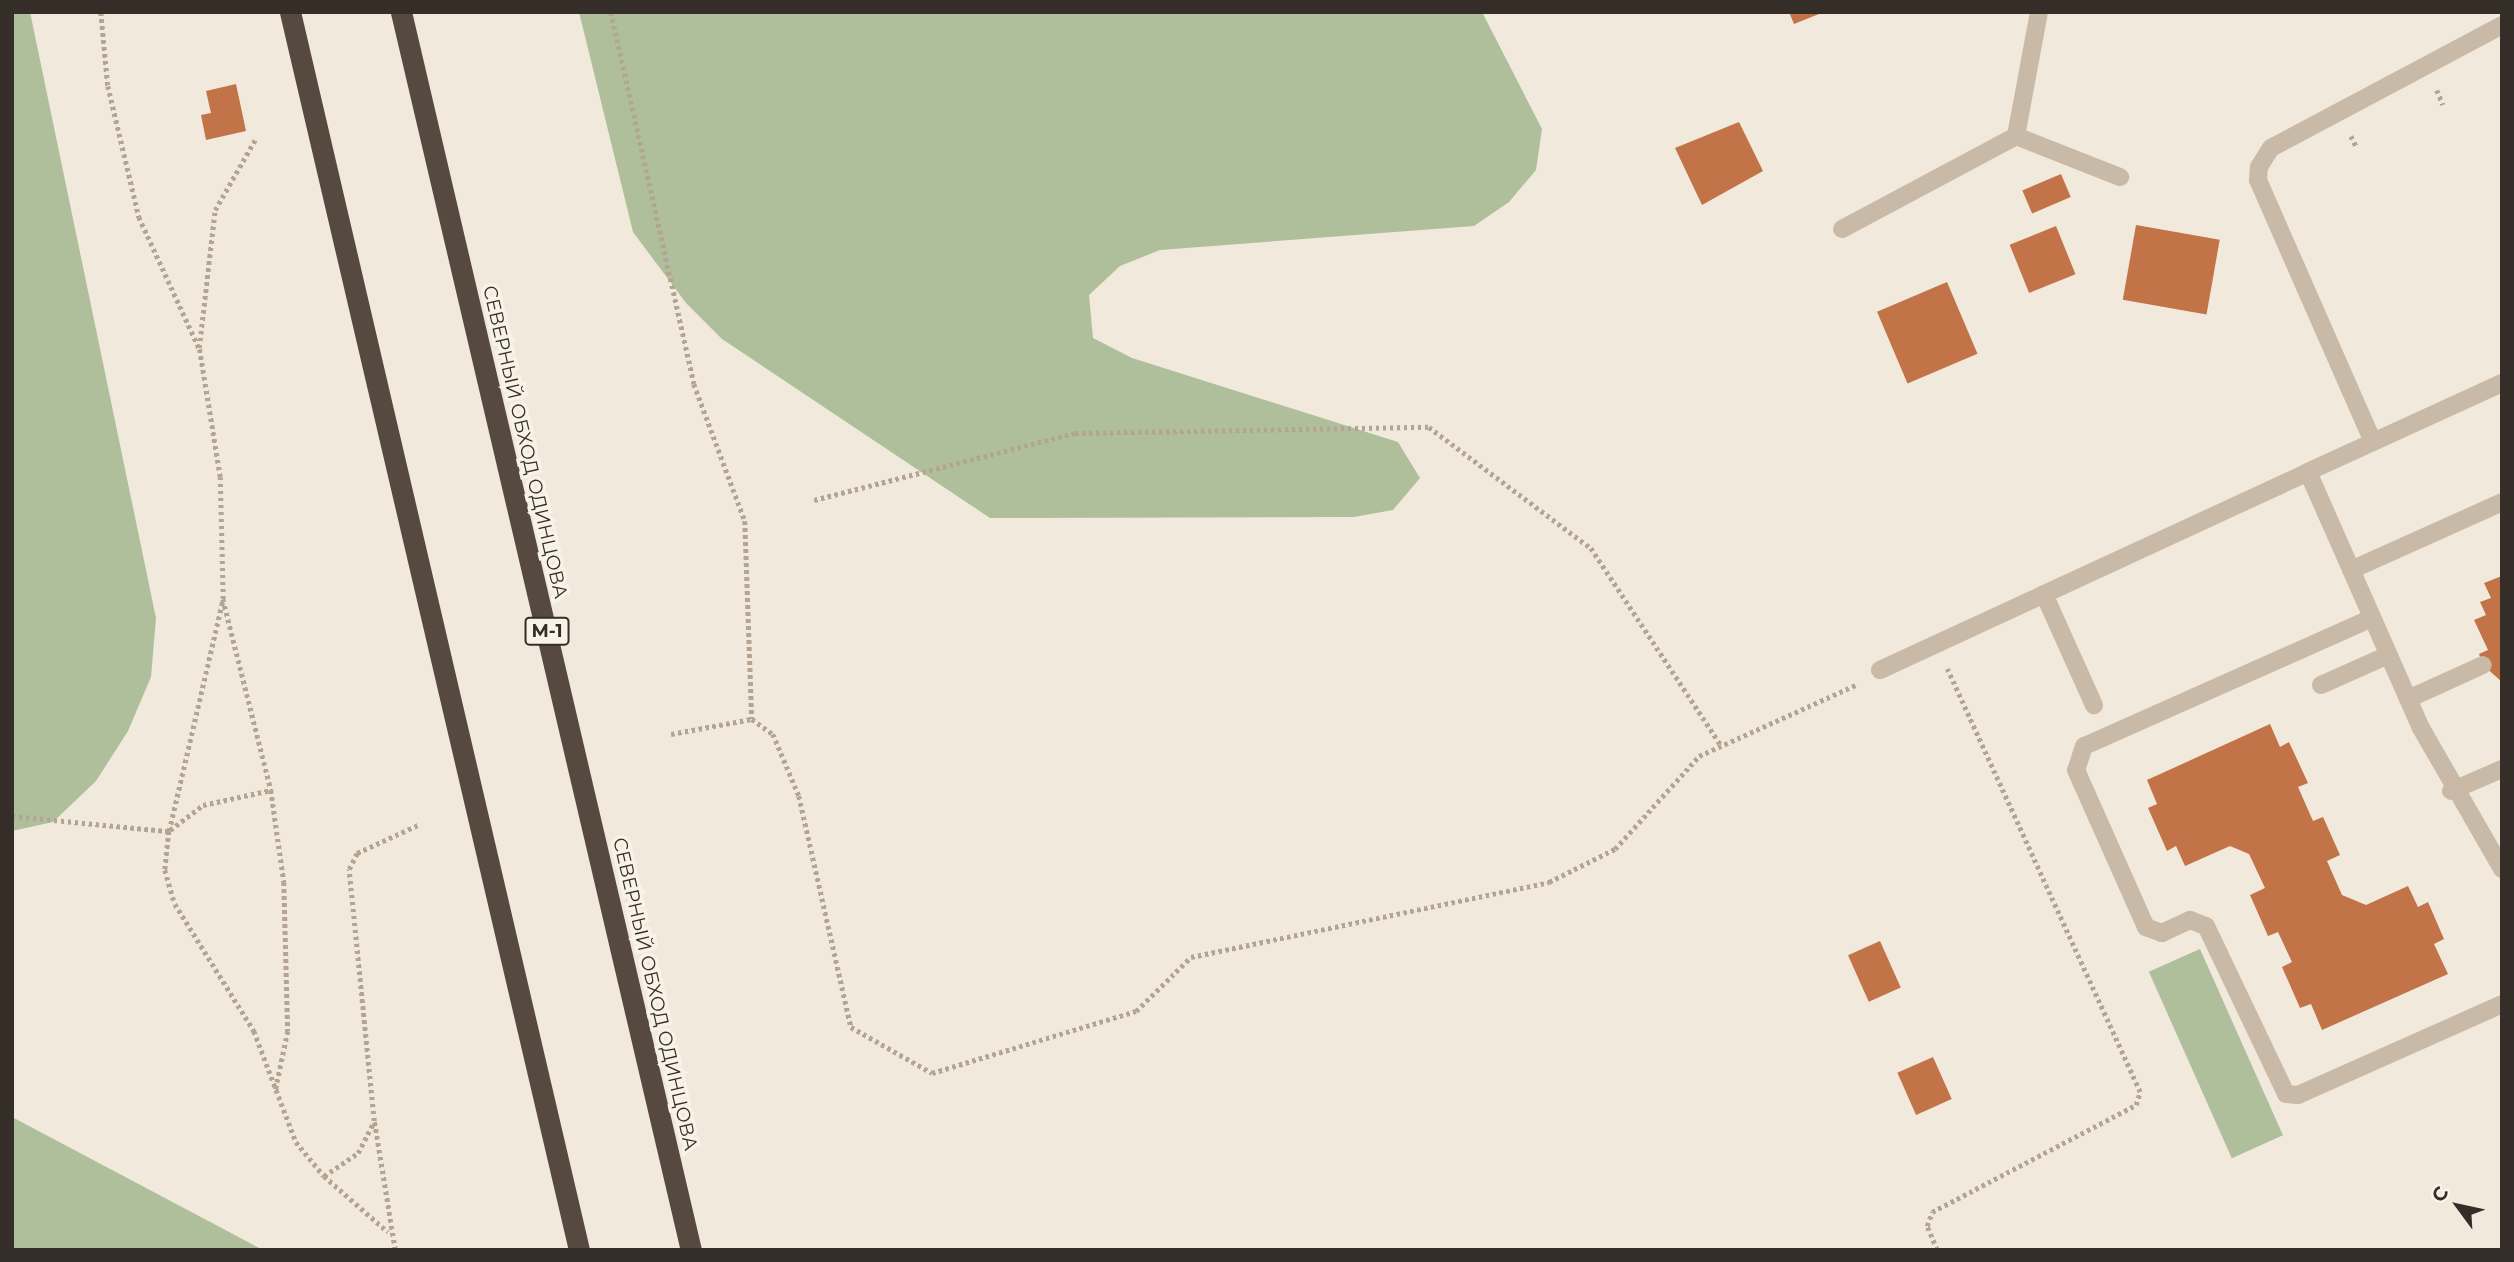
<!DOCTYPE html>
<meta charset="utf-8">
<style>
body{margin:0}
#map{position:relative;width:2514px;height:1262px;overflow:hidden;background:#f1e9db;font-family:Montserrat,sans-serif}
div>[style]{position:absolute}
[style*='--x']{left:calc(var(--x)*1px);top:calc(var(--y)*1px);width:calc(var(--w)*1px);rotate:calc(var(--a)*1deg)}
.green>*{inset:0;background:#afbf9c;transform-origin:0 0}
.building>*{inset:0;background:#c27348;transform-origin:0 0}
.path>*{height:4.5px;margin-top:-2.25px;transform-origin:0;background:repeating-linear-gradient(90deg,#b4a492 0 3.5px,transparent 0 7px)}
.lane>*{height:18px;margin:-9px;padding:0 9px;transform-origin:9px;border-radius:9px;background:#c9baa7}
.street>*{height:18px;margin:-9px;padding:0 9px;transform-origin:9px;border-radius:9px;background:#c9baa7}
.highway>*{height:21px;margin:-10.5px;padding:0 10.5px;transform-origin:10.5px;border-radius:10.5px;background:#56493f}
span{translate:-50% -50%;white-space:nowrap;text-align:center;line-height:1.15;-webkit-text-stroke:7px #f9f3e7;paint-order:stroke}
.shield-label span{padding:2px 5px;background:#f9f3e7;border:2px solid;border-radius:5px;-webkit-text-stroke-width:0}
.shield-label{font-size:18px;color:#352d28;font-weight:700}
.street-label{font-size:19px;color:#352d28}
.frame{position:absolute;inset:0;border:14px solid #352d28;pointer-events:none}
.north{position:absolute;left:2423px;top:1171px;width:70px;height:70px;-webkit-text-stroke:5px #f9f3e7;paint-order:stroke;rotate:303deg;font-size:19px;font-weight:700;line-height:28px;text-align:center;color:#352d28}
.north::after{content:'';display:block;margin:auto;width:24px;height:32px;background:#352d28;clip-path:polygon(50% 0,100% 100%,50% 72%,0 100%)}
</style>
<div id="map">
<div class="green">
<i style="clip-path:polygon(12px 12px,30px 12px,156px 618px,151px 677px,128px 731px,96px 781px,53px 822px,12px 831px)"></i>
<i style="clip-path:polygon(579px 12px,1482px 12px,1542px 129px,1536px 170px,1509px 202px,1474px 226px,1160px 250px,1120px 266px,1089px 295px,1093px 338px,1132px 358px,1398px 442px,1420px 478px,1393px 510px,1354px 517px,990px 518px,722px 339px,686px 303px,633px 232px)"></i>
<i style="left:2200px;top:949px;width:204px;height:56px;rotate:66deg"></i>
<i style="clip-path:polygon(12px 1117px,263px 1250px,12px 1250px)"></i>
</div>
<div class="building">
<i style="clip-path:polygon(1789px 12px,1824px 12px,1794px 24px)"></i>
<i style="clip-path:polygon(236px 84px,246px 131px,206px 140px,201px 115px,211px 113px,206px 91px)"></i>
<i style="clip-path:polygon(1739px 122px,1763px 171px,1702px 205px,1675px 148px)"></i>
<i style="left:2061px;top:174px;width:25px;height:42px;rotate:67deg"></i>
<i style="left:2136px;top:225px;width:85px;height:76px;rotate:10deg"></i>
<i style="left:2056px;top:226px;width:52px;height:50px;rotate:68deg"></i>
<i style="left:1947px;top:282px;width:78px;height:76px;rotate:67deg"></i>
<i style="clip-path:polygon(2502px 576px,2502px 682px,2483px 665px,2479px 654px,2488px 650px,2474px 620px,2486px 615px,2480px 602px,2491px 598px,2484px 583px)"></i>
<i style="clip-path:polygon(2270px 724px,2280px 747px,2289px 742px,2308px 783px,2298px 787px,2313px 821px,2323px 817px,2340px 855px,2327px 861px,2342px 895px,2366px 905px,2408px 886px,2418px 907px,2428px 902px,2444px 939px,2434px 944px,2448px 974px,2322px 1030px,2311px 1004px,2300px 1008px,2282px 967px,2292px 962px,2278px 932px,2268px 936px,2250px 895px,2265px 888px,2249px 854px,2230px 846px,2185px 866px,2176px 846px,2167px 851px,2148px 808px,2157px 804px,2147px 780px)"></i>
<i style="left:1880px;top:941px;width:51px;height:35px;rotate:66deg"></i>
<i style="left:1933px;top:1057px;width:46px;height:39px;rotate:66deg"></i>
</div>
<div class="path">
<i style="--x:101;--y:12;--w:74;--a:84.6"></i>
<i style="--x:108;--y:86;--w:135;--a:76.7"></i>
<i style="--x:139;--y:217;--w:144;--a:65.4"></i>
<i style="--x:611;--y:12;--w:381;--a:77.4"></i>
<i style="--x:694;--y:384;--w:146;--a:69.6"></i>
<i style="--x:745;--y:521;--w:198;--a:88"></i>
<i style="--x:2437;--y:90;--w:16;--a:68"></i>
<i style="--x:2351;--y:136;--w:13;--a:63"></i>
<i style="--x:814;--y:500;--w:269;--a:-14.4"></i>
<i style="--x:1075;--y:433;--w:354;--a:-1"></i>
<i style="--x:1429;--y:427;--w:202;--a:36.8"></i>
<i style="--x:1591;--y:548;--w:238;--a:56.6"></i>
<i style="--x:223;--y:599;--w:197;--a:75.9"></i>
<i style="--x:271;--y:790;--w:93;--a:82"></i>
<i style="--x:284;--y:882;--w:149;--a:88.5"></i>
<i style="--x:288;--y:1031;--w:63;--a:101.8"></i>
<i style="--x:671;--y:734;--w:82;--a:-10.5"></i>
<i style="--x:752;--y:719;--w:26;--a:36"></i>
<i style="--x:773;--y:734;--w:67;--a:67.2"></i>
<i style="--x:799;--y:796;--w:237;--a:77.3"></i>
<i style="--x:851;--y:1027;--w:93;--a:29.6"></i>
<i style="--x:932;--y:1073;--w:213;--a:-16.9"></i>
<i style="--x:1136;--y:1011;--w:77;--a:-44.5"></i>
<i style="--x:1191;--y:957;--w:366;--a:-11.8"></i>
<i style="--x:1549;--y:882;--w:74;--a:-26.6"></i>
<i style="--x:1615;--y:849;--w:125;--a:-47.9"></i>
<i style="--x:1699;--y:756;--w:175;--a:-24.4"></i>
<i style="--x:12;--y:816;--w:158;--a:5.5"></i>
<i style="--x:169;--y:831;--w:39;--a:96"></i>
<i style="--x:165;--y:870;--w:35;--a:74"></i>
<i style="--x:175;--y:904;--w:150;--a:58.1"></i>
<i style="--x:254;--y:1031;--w:119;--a:69.3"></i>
<i style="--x:296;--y:1142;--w:44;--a:50.5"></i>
<i style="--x:324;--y:1176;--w:85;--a:41.2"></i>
<i style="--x:170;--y:830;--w:41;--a:-37.1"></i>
<i style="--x:203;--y:805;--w:70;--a:-12.4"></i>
<i style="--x:169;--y:831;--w:238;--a:-76.9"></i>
<i style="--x:223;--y:599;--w:122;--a:-91.4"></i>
<i style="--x:220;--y:477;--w:131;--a:-99.2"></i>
<i style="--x:199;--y:348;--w:139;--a:-83.4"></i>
<i style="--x:215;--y:210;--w:81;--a:-60.3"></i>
<i style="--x:324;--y:1176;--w:41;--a:-34.1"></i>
<i style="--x:358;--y:1153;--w:34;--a:-63"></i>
<i style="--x:395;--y:1250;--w:131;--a:-99.2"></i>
<i style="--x:374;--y:1121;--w:253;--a:-95.7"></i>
<i style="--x:349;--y:869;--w:18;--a:-63"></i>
<i style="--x:357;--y:853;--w:67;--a:-24.7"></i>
<i style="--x:1937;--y:1250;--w:26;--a:-113"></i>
<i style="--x:1927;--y:1226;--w:15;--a:-70"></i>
<i style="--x:1932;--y:1212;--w:230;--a:-27.7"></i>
<i style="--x:2136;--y:1105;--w:14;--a:-73"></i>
<i style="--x:2140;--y:1092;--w:465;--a:-114.5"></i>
</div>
<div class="lane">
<i style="--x:2016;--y:136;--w:112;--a:21.5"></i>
<i style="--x:2373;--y:442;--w:286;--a:-113.7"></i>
<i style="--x:2258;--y:180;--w:13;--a:-86"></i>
<i style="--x:2259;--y:167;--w:22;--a:-58"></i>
<i style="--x:2271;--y:148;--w:262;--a:-28"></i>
<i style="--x:2351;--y:570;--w:166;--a:-24.2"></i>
<i style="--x:2044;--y:594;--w:122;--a:65.8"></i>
<i style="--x:2372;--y:618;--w:315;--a:156"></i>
<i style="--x:2084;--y:746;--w:25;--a:108"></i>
<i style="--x:2076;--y:770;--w:172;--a:66"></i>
<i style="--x:2146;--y:927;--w:17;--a:21"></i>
<i style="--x:2162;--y:933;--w:31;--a:-25"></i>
<i style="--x:2190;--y:920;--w:17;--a:21"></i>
<i style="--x:2206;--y:926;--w:186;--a:64.5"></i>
<i style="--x:2286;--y:1094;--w:12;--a:5"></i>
<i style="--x:2298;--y:1095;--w:223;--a:-24"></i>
<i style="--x:1880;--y:670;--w:472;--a:-24.8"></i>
<i style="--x:2321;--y:685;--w:73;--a:-24.1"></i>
<i style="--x:2408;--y:699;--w:82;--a:-24.4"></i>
<i style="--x:2451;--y:791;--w:56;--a:-23.3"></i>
</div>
<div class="street">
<i style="--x:1842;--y:229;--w:197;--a:-28.1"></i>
<i style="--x:2016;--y:136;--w:126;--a:-79.5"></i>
<i style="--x:2502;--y:383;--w:213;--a:155.4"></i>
<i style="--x:2308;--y:472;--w:280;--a:66.2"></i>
<i style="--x:2421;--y:728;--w:163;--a:60.1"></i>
</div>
<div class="highway">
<i style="--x:290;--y:12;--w:1271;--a:76.86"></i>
<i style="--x:401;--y:12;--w:1272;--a:76.82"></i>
</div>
<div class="shield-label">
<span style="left:547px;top:631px">М-1</span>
</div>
<div class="street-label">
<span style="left:525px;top:442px;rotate:77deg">СЕВЕРНЫЙ ОБХОД ОДИНЦОВА</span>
<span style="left:655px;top:994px;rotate:77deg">СЕВЕРНЫЙ ОБХОД ОДИНЦОВА</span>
</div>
<div class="frame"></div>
<div class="north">С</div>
</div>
